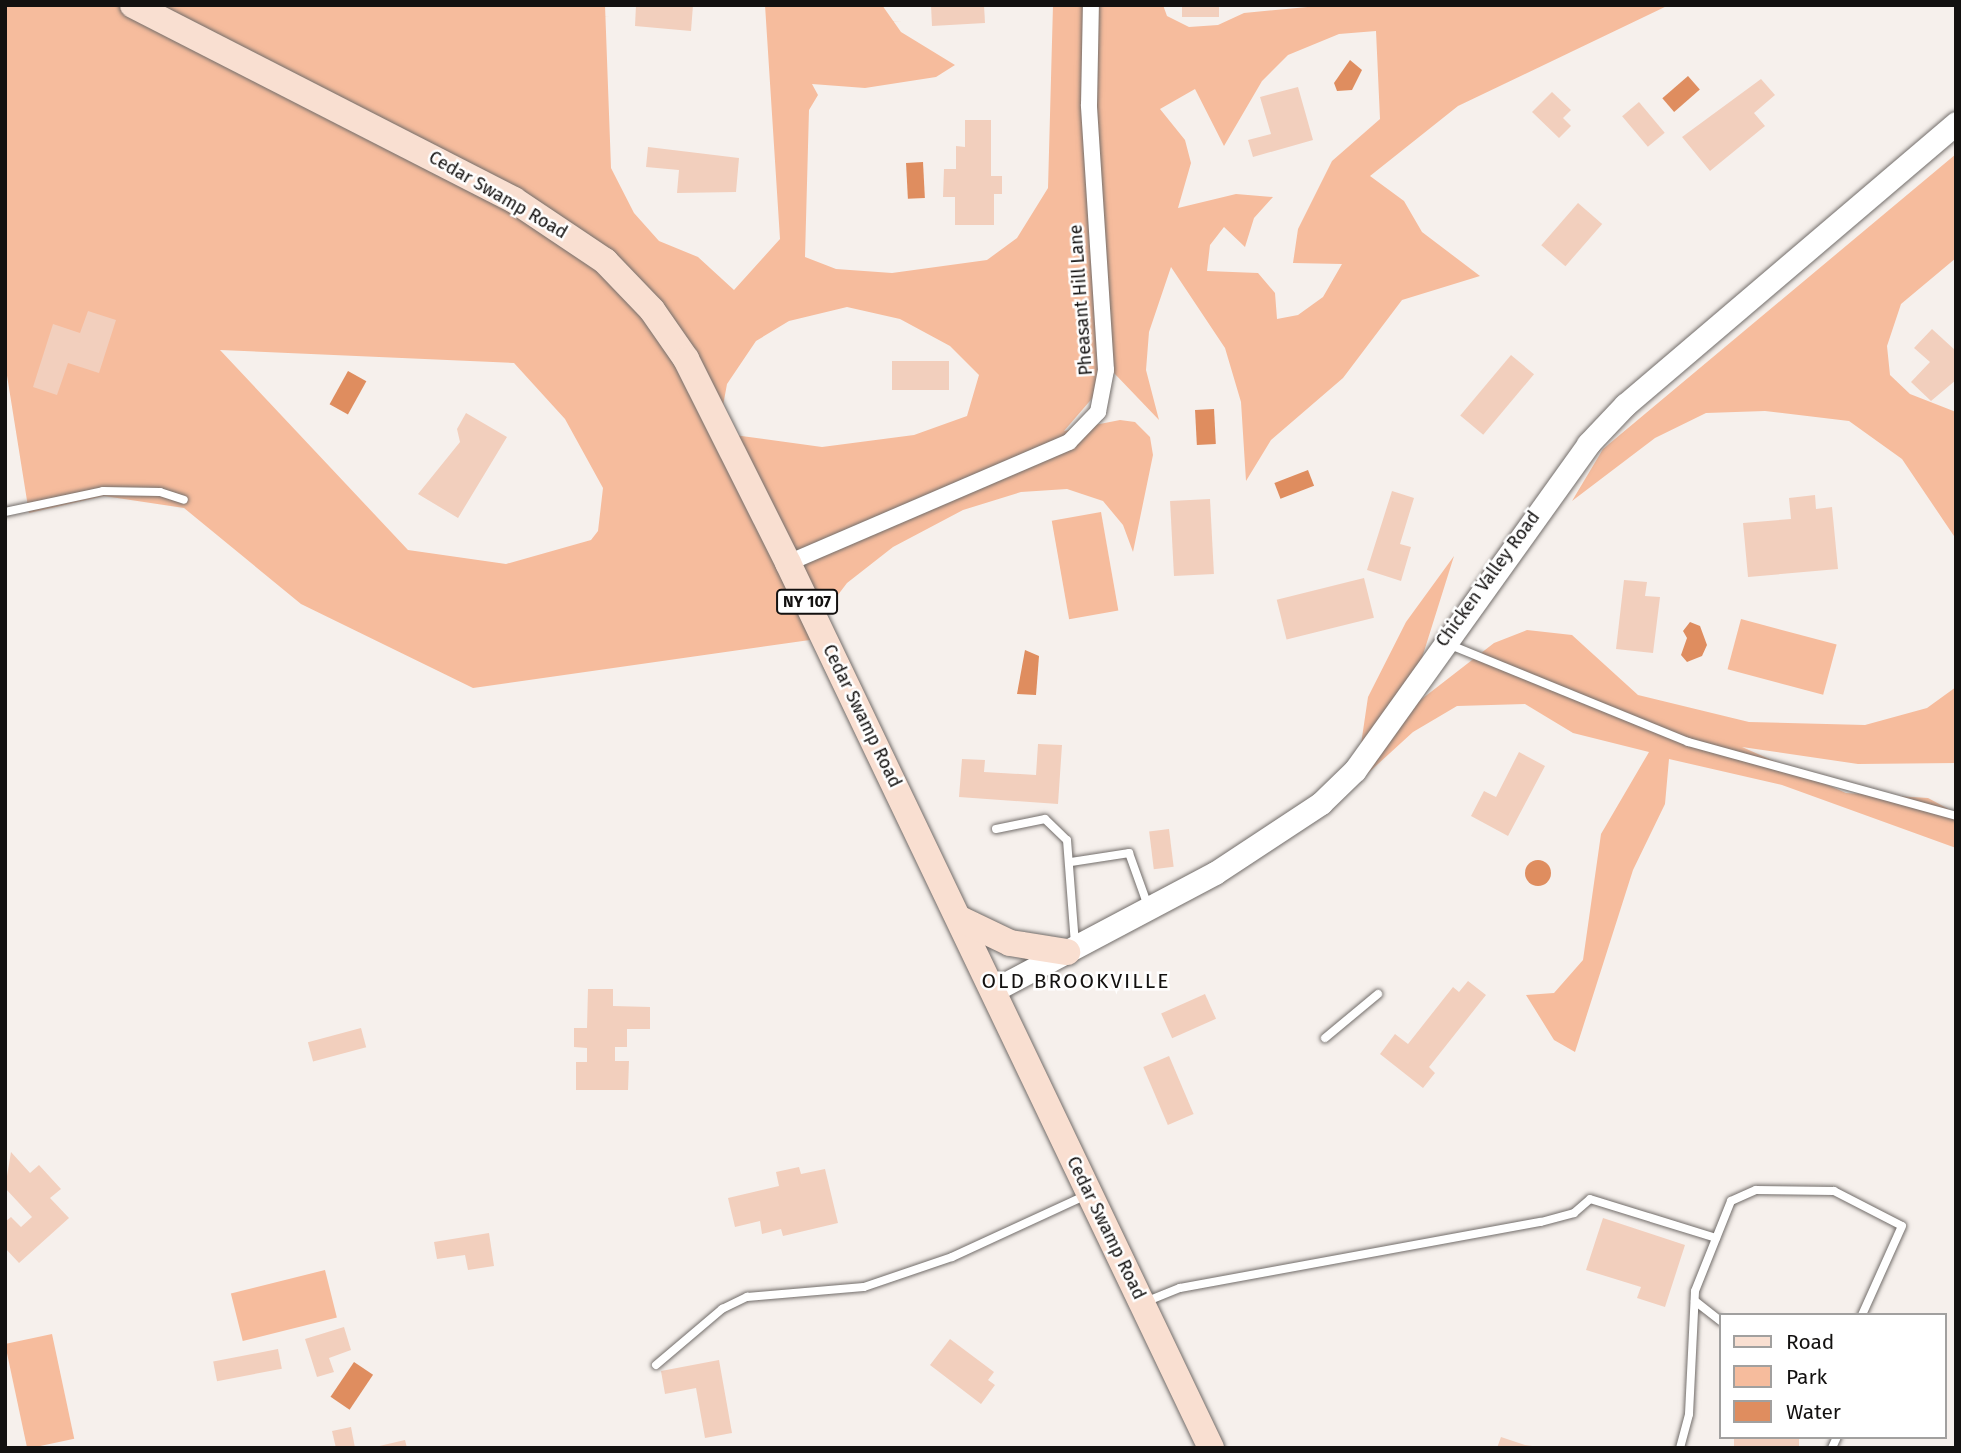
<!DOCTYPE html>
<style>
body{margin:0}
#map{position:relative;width:1961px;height:1453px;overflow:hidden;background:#f6f0ec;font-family:"Fira Sans",sans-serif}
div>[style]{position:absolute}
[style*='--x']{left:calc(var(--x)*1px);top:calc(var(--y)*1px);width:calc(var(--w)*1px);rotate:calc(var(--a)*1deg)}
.green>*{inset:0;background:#f6bc9d;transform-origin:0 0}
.water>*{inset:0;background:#df8d5f;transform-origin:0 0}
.round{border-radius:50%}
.building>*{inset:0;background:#f2cfbd;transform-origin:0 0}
.roads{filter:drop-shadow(0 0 2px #726d6a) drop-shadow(0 0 2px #726d6a)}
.service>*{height:8px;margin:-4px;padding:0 4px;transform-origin:4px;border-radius:4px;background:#fff}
.minor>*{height:16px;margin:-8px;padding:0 8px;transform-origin:8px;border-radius:8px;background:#fff}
.secondary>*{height:23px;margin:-11.5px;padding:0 11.5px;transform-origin:11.5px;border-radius:11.5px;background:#fff}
.primary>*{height:26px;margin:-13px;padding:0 13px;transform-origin:13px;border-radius:13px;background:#f9dfd1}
span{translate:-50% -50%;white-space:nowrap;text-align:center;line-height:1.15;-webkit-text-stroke:5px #fff;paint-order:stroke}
.shield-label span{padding:2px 5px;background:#fff;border:2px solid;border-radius:5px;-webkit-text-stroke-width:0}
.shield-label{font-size:16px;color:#131110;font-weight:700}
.street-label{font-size:18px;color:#131110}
.quarter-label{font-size:21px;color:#131110;letter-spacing:2px}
.frame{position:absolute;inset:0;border:7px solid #131110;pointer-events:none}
.legend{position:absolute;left:1719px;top:1313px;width:228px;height:126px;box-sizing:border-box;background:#fff;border:2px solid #a1a09f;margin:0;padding:9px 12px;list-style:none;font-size:21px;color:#131110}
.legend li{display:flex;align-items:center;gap:14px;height:35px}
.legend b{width:35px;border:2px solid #a1a09f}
</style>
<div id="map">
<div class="green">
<i style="clip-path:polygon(evenodd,5px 5px,605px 5px,611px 168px,634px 213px,659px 241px,698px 257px,734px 290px,780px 239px,765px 5px,882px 5px,901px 32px,955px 65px,936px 77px,865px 88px,812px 84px,818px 95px,809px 110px,805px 257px,836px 269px,892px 273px,987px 260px,1017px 238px,1048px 188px,1053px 5px,1163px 5px,1167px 16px,1189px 27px,1218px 25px,1244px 13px,1329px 5px,1669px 5px,1458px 106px,1370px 176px,1404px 201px,1422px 232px,1480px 276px,1402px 300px,1343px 378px,1271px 440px,1246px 481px,1241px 402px,1225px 348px,1171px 267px,1149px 332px,1146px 370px,1159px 420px,1114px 373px,1064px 431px,1120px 420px,1135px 422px,1150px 437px,1153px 455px,1133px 552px,1123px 525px,1103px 501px,1067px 489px,1021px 492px,963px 510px,893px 547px,847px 583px,825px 612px,649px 298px,514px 200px,652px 310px,824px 638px,473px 688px,301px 604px,184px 508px,104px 496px,29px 513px,5px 363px,5px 5px,1376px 31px,1380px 119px,1332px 161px,1298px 229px,1293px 263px,1342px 264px,1323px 297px,1298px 315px,1277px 319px,1275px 293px,1258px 273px,1207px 271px,1210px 245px,1224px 227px,1245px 247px,1254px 218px,1273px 197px,1236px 194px,1178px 208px,1191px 163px,1185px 140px,1160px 109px,1195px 89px,1224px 146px,1262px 81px,1288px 55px,1339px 34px,1376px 31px,5px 5px,847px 307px,900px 319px,950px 346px,979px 375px,967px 416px,914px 435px,822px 447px,734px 435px,720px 422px,727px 384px,756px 341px,789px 321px,847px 307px,5px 5px,220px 350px,514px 363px,565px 419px,603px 488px,598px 531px,591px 540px,506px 564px,408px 550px,220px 350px)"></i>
<i style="clip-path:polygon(1956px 154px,1956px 258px,1901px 304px,1887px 346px,1890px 375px,1910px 394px,1956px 412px,1956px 539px,1902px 459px,1849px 421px,1765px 411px,1706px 413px,1655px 438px,1572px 501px,1603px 449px)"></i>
<i style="left:1101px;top:512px;width:100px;height:50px;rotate:80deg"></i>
<i style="clip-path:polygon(1454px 556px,1405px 712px,1494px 643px,1527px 630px,1572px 635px,1638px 695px,1749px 722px,1865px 725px,1927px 708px,1956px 687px,1956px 763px,1858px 764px,1742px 747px,1846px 793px,1928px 798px,1956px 813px,1956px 848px,1782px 785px,1669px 759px,1665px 804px,1633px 870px,1575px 1052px,1554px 1040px,1526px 995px,1554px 993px,1583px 960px,1601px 834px,1649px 752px,1573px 733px,1525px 704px,1457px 706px,1413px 732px,1355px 785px,1368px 697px,1406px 622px)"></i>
<i style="left:1741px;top:619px;width:99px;height:52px;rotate:15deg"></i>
<i style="left:325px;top:1270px;width:49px;height:97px;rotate:76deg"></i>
<i style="left:52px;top:1334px;width:107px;height:48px;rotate:78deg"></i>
</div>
<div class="water">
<i style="clip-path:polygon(1350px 60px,1362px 70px,1352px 90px,1337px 91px,1334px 83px)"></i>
<i style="left:1688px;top:76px;width:18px;height:34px;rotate:49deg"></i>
<i style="left:923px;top:162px;width:36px;height:17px;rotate:87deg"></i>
<i style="left:348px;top:371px;width:21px;height:38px;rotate:29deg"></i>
<i style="left:1214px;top:409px;width:35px;height:19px;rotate:87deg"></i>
<i style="left:1308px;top:470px;width:17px;height:36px;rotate:69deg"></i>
<i style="clip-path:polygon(1690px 622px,1700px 626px,1707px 645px,1702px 656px,1687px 662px,1681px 655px,1687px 638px,1683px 631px)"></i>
<i style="clip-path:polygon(1025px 650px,1039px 656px,1036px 695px,1017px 694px)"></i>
<i class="round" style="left:1525px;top:860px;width:26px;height:26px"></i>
<i style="left:354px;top:1362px;width:23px;height:42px;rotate:34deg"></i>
</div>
<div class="building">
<i style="clip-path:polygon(636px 5px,693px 5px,691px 31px,635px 26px)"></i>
<i style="clip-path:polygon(931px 5px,984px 5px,985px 23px,932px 26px)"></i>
<i style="left:1182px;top:5px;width:37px;height:12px"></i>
<i style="clip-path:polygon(1761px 79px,1775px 95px,1754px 113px,1765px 126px,1710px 171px,1682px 137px)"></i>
<i style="clip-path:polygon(1298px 87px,1313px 140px,1253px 157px,1248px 140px,1271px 134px,1260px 97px)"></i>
<i style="clip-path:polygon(1552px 92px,1571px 110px,1563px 118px,1571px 126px,1559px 138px,1532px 112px)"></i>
<i style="left:1639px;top:102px;width:40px;height:22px;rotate:50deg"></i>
<i style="clip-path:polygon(965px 120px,991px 120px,991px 176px,1002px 176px,1002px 194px,994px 194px,994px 225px,955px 225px,955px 197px,943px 197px,944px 169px,956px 169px,956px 146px,965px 147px)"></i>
<i style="clip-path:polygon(648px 147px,739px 158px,736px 192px,677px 193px,679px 170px,646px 167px)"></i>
<i style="left:1578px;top:203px;width:32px;height:56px;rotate:41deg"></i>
<i style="clip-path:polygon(88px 311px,116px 320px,99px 373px,68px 363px,57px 395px,33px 387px,53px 324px,80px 333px)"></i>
<i style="clip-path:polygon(1932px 329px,1956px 351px,1956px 380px,1931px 401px,1911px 382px,1930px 362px,1914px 348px)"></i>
<i style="left:1511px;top:355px;width:30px;height:79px;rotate:40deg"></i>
<i style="left:949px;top:361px;width:29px;height:57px;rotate:90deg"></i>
<i style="clip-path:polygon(466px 413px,507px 437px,458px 518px,418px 494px,460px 442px,457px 429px)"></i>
<i style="clip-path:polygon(1392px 491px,1414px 498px,1400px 544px,1411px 547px,1401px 581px,1367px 570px)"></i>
<i style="clip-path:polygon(1815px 495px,1816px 509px,1832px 507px,1838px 569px,1748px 577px,1743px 523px,1791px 519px,1789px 498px)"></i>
<i style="left:1210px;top:499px;width:75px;height:40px;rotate:87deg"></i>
<i style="left:1364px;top:578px;width:41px;height:90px;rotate:76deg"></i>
<i style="clip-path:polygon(1624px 580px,1647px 582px,1645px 596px,1660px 597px,1653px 653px,1616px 649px)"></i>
<i style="clip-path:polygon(1038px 744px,1062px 745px,1058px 804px,959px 797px,962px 759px,985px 760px,984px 772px,1036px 775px)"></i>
<i style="clip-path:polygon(1519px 752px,1545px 766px,1508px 836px,1471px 816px,1484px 791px,1496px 797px)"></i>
<i style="left:1169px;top:829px;width:38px;height:20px;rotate:83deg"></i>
<i style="clip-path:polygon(1468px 981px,1486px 995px,1429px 1067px,1435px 1073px,1423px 1088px,1380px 1054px,1395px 1034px,1408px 1044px,1453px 987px,1459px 992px)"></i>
<i style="clip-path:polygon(588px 989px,613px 989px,613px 1006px,650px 1007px,650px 1029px,627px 1029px,627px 1047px,615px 1047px,615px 1061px,629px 1061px,628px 1090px,576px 1090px,576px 1062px,587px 1062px,587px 1048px,574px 1047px,574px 1028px,587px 1028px)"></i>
<i style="left:1205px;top:994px;width:27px;height:48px;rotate:66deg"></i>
<i style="left:361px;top:1028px;width:20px;height:55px;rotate:75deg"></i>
<i style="left:1169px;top:1056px;width:63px;height:28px;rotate:67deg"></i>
<i style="clip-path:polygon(11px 1152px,30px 1173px,39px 1165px,61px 1189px,50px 1198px,69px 1218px,19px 1263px,5px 1248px,5px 1222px,11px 1217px,21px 1227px,32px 1217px,5px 1188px)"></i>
<i style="clip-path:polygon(799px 1167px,801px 1174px,825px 1169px,838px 1223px,783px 1236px,781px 1229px,762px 1234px,760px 1221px,735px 1227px,728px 1198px,779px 1186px,776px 1172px)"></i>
<i style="clip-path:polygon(1603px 1218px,1685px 1245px,1665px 1307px,1637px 1298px,1641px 1287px,1586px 1270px)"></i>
<i style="clip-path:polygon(489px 1233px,494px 1266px,468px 1270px,465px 1255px,437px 1259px,434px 1242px)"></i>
<i style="clip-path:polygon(344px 1327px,351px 1350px,329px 1358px,334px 1372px,317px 1377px,305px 1339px)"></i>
<i style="clip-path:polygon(950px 1339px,994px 1372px,988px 1380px,995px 1385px,981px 1404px,930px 1365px)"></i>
<i style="left:278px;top:1349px;width:20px;height:66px;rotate:79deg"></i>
<i style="clip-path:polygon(719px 1360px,732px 1433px,705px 1438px,696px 1388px,665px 1394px,661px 1371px)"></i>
<i style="clip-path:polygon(351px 1427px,355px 1448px,336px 1448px,332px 1431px)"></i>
<i style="clip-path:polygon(1501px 1437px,1525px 1445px,1547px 1448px,1497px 1448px)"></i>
<i style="left:1734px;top:1437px;width:65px;height:12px"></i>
<i style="clip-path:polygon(405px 1440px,407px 1448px,376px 1448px,375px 1447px)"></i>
</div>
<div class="roads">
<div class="service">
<i style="--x:5;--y:512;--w:100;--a:-12.1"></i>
<i style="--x:103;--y:491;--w:57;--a:1"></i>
<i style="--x:160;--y:492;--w:25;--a:18"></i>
<i style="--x:1448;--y:644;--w:259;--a:22.2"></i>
<i style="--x:1688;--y:742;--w:278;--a:15.4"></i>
<i style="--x:996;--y:829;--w:50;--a:-11.5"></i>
<i style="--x:1045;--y:819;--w:30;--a:44"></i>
<i style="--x:1067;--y:840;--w:104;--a:85.6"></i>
<i style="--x:1071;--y:862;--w:59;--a:-8.8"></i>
<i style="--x:1129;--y:853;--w:56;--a:70.3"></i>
<i style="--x:1325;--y:1038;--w:69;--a:-39.7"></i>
<i style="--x:1695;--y:1301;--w:33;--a:38"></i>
<i style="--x:1145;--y:1302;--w:38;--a:-22"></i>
<i style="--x:1180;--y:1288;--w:367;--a:-10.4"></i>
<i style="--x:1541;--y:1222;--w:34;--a:-15"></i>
<i style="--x:1574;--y:1213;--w:21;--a:-41"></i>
<i style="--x:1590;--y:1199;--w:132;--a:17.2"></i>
<i style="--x:656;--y:1365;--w:87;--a:-40.3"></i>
<i style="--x:722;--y:1309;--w:28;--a:-26"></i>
<i style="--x:747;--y:1297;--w:117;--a:-4.9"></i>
<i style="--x:864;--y:1287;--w:93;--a:-18.8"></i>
<i style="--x:952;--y:1257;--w:149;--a:-24.7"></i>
<i style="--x:1680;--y:1448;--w:35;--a:-75"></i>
<i style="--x:1689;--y:1414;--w:123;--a:-87.2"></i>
<i style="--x:1695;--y:1291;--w:97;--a:-68.2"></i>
<i style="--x:1731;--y:1201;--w:27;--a:-24"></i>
<i style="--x:1756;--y:1190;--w:78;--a:0.7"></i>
<i style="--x:1834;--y:1191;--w:76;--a:27.2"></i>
<i style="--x:1902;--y:1226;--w:98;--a:114.2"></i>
<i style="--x:1832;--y:1448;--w:12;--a:-66"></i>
</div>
<div class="minor">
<i style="--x:788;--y:563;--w:306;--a:-23.3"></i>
<i style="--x:1069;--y:442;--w:42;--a:-46"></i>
<i style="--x:1098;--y:412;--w:43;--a:-79.2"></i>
<i style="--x:1106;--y:370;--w:266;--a:-93.7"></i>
<i style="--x:1089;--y:105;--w:100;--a:-88.9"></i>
</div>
<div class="secondary">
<i style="--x:994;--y:990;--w:250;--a:-27.9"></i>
<i style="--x:1215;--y:873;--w:127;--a:-33.4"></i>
<i style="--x:1321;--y:803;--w:47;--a:-44.1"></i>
<i style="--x:1355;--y:770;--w:401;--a:-54.4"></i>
<i style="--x:1588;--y:444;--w:54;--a:-46.5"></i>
<i style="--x:1625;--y:405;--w:435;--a:-40.4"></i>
</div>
<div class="primary">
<i style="--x:133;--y:5;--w:428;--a:27.1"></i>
<i style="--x:514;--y:200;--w:110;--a:33.8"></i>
<i style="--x:605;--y:261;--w:68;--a:46.2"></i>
<i style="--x:652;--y:310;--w:60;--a:55.2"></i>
<i style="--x:686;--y:359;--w:228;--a:63.4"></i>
<i style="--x:788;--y:563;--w:981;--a:64.45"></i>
<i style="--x:960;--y:919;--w:55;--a:25.6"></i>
<i style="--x:1010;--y:943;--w:58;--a:9"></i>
</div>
</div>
<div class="shield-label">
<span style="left:807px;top:602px">NY 107</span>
</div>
<div class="street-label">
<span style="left:498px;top:195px;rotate:30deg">Cedar Swamp Road</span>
<span style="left:1081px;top:300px;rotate:-94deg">Pheasant Hill Lane</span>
<span style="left:1488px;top:579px;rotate:-54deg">Chicken Valley Road</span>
<span style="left:862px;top:716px;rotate:64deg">Cedar Swamp Road</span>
<span style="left:1106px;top:1228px;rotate:64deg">Cedar Swamp Road</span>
</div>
<div class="quarter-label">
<span style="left:1076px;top:981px">OLD BROOKVILLE</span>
</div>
<div class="frame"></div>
<ul class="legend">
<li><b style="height:9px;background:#f9dfd1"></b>Road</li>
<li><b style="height:19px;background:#f6bc9d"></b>Park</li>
<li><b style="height:19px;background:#df8d5f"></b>Water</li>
</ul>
</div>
